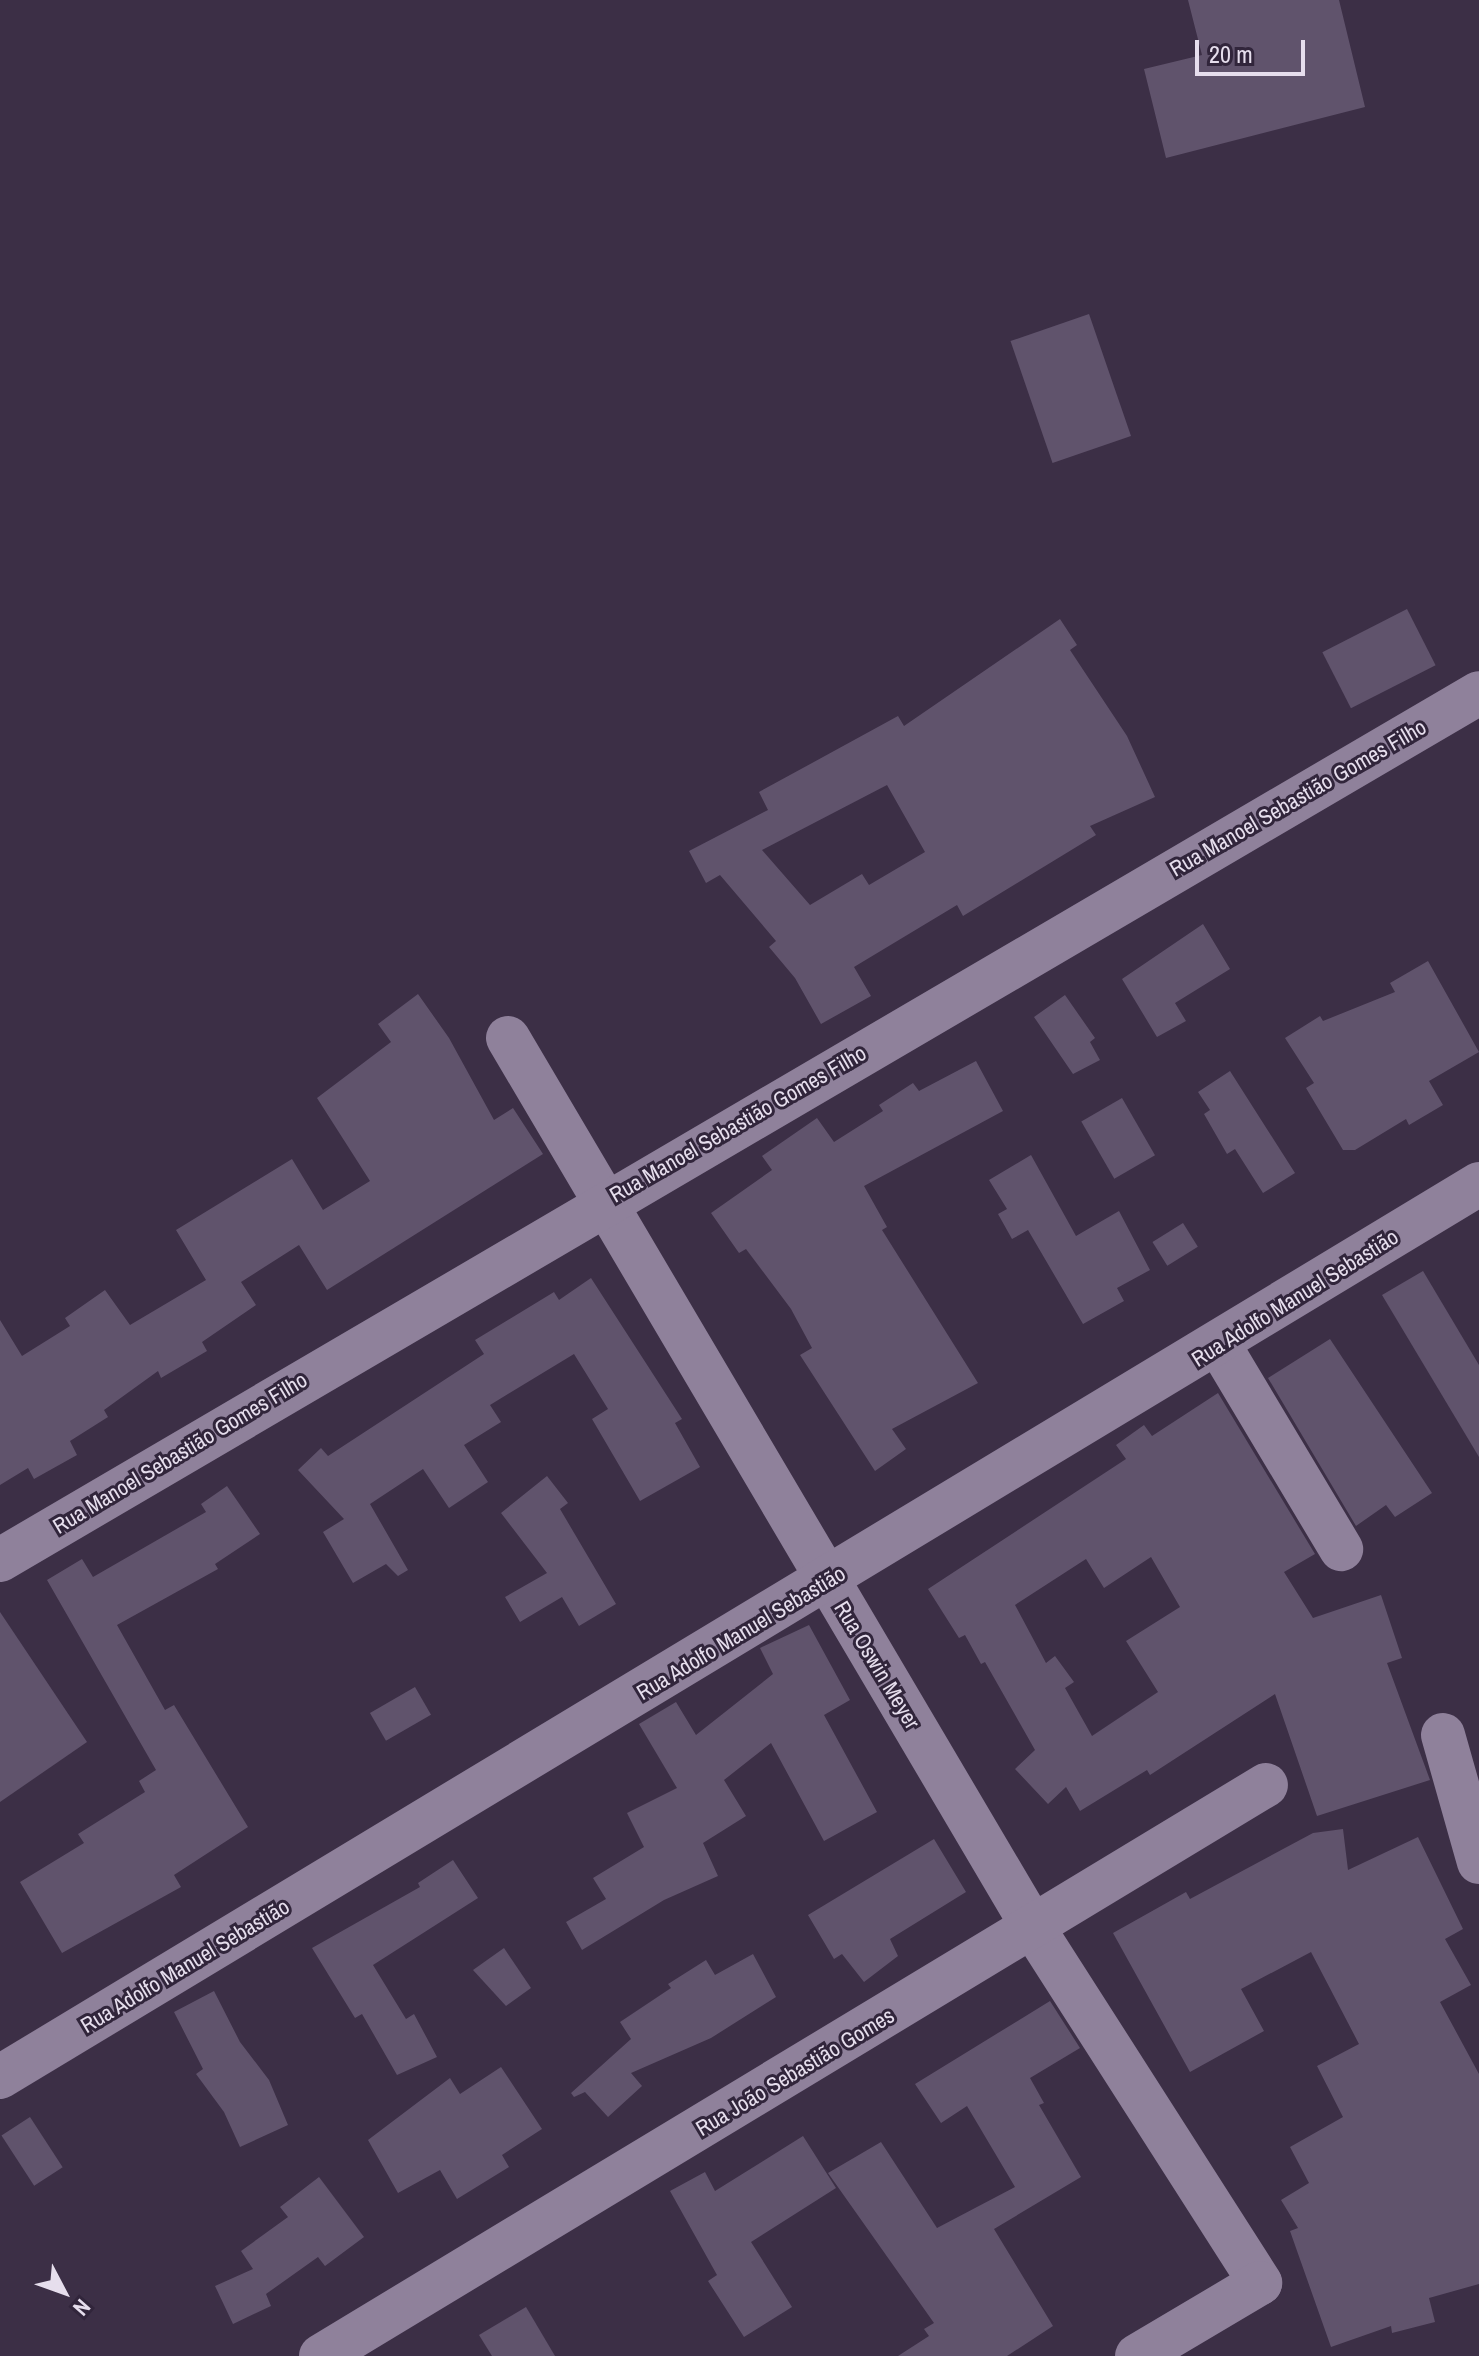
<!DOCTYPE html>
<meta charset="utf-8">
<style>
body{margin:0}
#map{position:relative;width:1479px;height:2356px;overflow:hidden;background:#3c2f46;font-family:"Archivo Narrow",sans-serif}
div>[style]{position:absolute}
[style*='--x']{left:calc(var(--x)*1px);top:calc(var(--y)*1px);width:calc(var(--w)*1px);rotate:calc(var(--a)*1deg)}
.building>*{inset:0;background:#60536c;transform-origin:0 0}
.minor>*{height:44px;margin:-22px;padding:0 22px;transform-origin:22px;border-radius:22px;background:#8f819b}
span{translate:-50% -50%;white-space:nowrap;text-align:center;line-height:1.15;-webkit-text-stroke:6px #31253b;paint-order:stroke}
.street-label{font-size:22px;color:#e6deed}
.north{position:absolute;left:24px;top:2252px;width:80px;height:80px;-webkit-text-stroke:6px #31253b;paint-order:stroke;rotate:131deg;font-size:22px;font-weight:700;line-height:32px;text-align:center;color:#e6deed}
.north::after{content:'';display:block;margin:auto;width:28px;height:36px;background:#e6deed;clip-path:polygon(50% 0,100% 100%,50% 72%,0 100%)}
.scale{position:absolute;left:1195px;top:40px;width:110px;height:36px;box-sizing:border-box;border:4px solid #e6deed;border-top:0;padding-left:10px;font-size:24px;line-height:28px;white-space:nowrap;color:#e6deed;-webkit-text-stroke:6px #31253b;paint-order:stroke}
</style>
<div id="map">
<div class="building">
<i style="clip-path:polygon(1188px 0,1339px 0,1365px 107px,1166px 158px,1144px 69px,1202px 55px)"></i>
<i style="left:1089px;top:314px;width:129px;height:83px;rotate:71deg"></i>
<i style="left:1407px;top:609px;width:63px;height:95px;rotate:63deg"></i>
<i style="clip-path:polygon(evenodd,1060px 619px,1077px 645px,1070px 650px,1127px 736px,1155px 797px,1090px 826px,1096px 835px,963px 916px,957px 905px,854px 967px,871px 996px,821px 1024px,795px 978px,769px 947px,776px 941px,720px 875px,706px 883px,689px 851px,768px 810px,759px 792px,898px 716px,904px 726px,1060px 619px,887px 785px,925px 852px,869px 885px,862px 874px,810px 905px,762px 850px,887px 785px)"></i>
<i style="clip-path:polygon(1203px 924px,1230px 969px,1175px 1003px,1186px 1021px,1157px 1037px,1122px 979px)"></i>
<i style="clip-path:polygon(1428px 961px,1479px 1052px,1429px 1081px,1443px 1105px,1409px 1125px,1406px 1119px,1355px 1150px,1343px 1150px,1306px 1088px,1314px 1083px,1285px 1038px,1320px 1016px,1323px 1021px,1395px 992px,1390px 983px)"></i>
<i style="clip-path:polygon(418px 994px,449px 1038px,494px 1120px,513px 1108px,543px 1154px,327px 1290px,299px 1245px,241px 1282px,256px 1305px,202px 1342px,207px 1351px,161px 1378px,158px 1371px,104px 1410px,108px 1417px,70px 1441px,77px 1455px,34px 1479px,28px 1468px,0 1485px,0 1320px,22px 1356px,70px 1326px,65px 1318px,105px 1290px,130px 1325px,206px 1280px,176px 1230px,292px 1159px,323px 1210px,370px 1181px,317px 1098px,391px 1042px,378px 1024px)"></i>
<i style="clip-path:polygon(1065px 995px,1095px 1038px,1090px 1042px,1100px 1060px,1073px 1074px,1034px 1017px)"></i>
<i style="clip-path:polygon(976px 1061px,1003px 1111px,864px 1186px,887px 1227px,882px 1230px,978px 1383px,892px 1429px,906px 1449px,875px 1471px,800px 1355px,812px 1348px,791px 1309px,746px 1249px,739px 1253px,711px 1213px,772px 1170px,762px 1156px,817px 1118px,834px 1142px,883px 1111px,879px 1105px,913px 1083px,919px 1091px)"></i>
<i style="clip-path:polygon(1230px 1071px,1295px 1173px,1263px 1193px,1235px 1149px,1227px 1154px,1204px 1114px,1210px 1110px,1198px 1092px)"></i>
<i style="left:1122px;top:1098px;width:66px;height:47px;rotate:60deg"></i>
<i style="clip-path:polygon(1031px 1155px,1076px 1236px,1119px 1211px,1150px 1270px,1117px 1288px,1124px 1301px,1083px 1324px,1028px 1230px,1012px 1239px,998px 1214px,1007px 1209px,989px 1180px)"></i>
<i style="left:1183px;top:1223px;width:28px;height:36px;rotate:58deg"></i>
<i style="clip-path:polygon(1423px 1271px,1479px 1365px,1479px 1457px,1382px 1295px)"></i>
<i style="clip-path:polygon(591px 1278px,682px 1419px,675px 1423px,700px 1467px,640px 1501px,592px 1419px,608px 1409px,574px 1354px,490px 1405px,501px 1422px,464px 1445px,488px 1482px,449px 1508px,423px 1469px,370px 1504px,408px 1570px,398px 1576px,386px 1564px,353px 1583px,323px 1532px,344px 1519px,298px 1470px,321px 1448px,328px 1456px,484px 1354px,475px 1340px,554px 1292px,559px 1300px)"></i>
<i style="clip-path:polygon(1330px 1339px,1432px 1493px,1395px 1517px,1386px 1505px,1356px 1526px,1268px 1378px)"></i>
<i style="clip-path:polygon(evenodd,1218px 1393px,1315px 1554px,1284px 1572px,1313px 1618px,1381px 1595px,1402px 1658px,1387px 1663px,1430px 1780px,1317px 1816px,1275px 1694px,1150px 1775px,1147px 1770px,1080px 1811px,1066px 1787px,1048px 1804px,1015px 1769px,1035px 1750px,985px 1662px,981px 1664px,965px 1635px,959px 1638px,928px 1589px,1126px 1459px,1116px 1445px,1144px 1425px,1152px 1436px,1218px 1393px,1151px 1557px,1180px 1607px,1126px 1641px,1158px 1692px,1092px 1736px,1065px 1688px,1074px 1682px,1055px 1656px,1046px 1663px,1015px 1605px,1086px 1559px,1104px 1588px,1151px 1557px)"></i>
<i style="clip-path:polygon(547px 1476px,568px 1503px,560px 1509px,616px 1604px,579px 1626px,562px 1597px,520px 1622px,505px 1597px,547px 1573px,501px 1513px)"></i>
<i style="clip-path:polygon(227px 1486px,260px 1534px,215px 1564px,218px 1569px,117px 1625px,165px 1710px,174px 1705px,248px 1827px,174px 1875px,181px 1887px,62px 1953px,20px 1882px,84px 1843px,78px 1834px,145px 1792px,139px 1781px,156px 1770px,47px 1580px,82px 1559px,93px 1577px,206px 1512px,201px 1504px)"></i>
<i style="clip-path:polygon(0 1612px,87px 1742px,0 1802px)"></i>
<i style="clip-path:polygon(809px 1625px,850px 1700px,824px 1715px,877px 1812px,824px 1841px,771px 1743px,724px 1780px,746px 1816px,703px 1843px,718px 1876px,664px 1900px,582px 1950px,566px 1922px,606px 1899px,593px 1878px,644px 1847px,627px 1813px,677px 1788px,639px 1724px,676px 1702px,696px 1735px,773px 1674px,760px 1648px)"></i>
<i style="left:415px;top:1687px;width:32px;height:52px;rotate:60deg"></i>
<i style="clip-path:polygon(1343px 1829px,1348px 1870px,1418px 1837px,1463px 1929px,1445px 1939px,1471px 1985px,1440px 2002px,1479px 2074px,1479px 2284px,1429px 2298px,1435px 2322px,1392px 2333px,1391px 2326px,1331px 2347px,1290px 2231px,1298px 2228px,1281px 2200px,1309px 2183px,1290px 2147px,1343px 2117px,1317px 2066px,1359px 2044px,1311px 1952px,1241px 1989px,1264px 2031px,1190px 2072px,1113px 1933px,1186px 1892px,1190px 1899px,1313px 1833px)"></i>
<i style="clip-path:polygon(934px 1839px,966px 1892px,890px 1939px,898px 1956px,864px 1982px,842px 1954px,834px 1959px,808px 1915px)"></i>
<i style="clip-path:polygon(453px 1860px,478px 1898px,373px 1965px,406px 2019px,414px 2014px,437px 2057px,397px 2075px,362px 2014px,355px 2018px,312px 1948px,420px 1887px,418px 1883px)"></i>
<i style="clip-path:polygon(504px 1948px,531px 1988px,506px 2006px,473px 1970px)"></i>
<i style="clip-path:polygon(753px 1954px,776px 1997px,711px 2038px,631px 2073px,642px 2086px,608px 2117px,585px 2092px,574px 2097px,571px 2093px,631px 2039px,620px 2022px,671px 1988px,668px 1984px,706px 1960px,715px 1975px)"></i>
<i style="clip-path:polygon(214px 1991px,240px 2042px,269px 2080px,288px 2125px,240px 2147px,224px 2112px,196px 2074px,203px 2069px,174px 2012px)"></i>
<i style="clip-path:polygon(1050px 2001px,1080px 2048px,1030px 2078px,1044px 2103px,1039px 2105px,1081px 2177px,994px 2229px,1053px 2326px,1007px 2356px,898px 2356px,929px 2336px,924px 2329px,934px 2323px,828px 2173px,881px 2142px,937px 2228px,1015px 2187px,967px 2106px,941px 2123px,915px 2084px)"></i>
<i style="clip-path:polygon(501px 2067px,542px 2129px,502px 2155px,509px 2167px,457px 2199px,440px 2170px,398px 2193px,368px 2140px,450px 2078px,460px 2094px)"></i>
<i style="left:30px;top:2117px;width:60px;height:34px;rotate:57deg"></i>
<i style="clip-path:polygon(803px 2136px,836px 2188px,751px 2242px,792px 2307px,744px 2337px,708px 2281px,717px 2275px,670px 2191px,705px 2172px,715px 2191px)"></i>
<i style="clip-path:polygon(319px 2177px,364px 2237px,325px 2266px,318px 2257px,266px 2294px,271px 2306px,233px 2324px,215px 2286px,253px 2269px,241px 2251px,288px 2217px,280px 2207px)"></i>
<i style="clip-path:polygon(526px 2307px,555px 2356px,492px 2356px,479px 2335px)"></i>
</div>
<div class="minor">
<i style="--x:508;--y:1038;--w:1035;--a:59.44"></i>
<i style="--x:1034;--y:1929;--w:420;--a:57.4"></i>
<i style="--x:1260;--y:2283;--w:143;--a:149.3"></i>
<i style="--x:1219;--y:1345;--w:238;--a:59.1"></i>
<i style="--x:0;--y:1560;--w:1714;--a:-30.38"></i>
<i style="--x:1443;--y:1735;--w:132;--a:74.2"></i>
<i style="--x:0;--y:2077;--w:1728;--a:-31.12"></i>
<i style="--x:321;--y:2356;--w:1104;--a:-31.14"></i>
</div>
<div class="street-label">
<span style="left:1298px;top:798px;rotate:-30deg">Rua Manoel Sebastião Gomes Filho</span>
<span style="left:738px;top:1124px;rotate:-30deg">Rua Manoel Sebastião Gomes Filho</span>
<span style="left:1295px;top:1298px;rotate:-32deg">Rua Adolfo Manuel Sebastião</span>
<span style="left:180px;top:1453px;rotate:-31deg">Rua Manoel Sebastião Gomes Filho</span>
<span style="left:741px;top:1633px;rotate:-31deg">Rua Adolfo Manuel Sebastião</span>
<span style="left:877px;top:1665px;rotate:59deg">Rua Oswin Meyer</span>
<span style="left:185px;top:1966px;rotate:-31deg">Rua Adolfo Manuel Sebastião</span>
<span style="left:795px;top:2072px;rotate:-31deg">Rua João Sebastião Gomes</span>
</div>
<div class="north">N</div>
<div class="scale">20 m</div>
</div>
